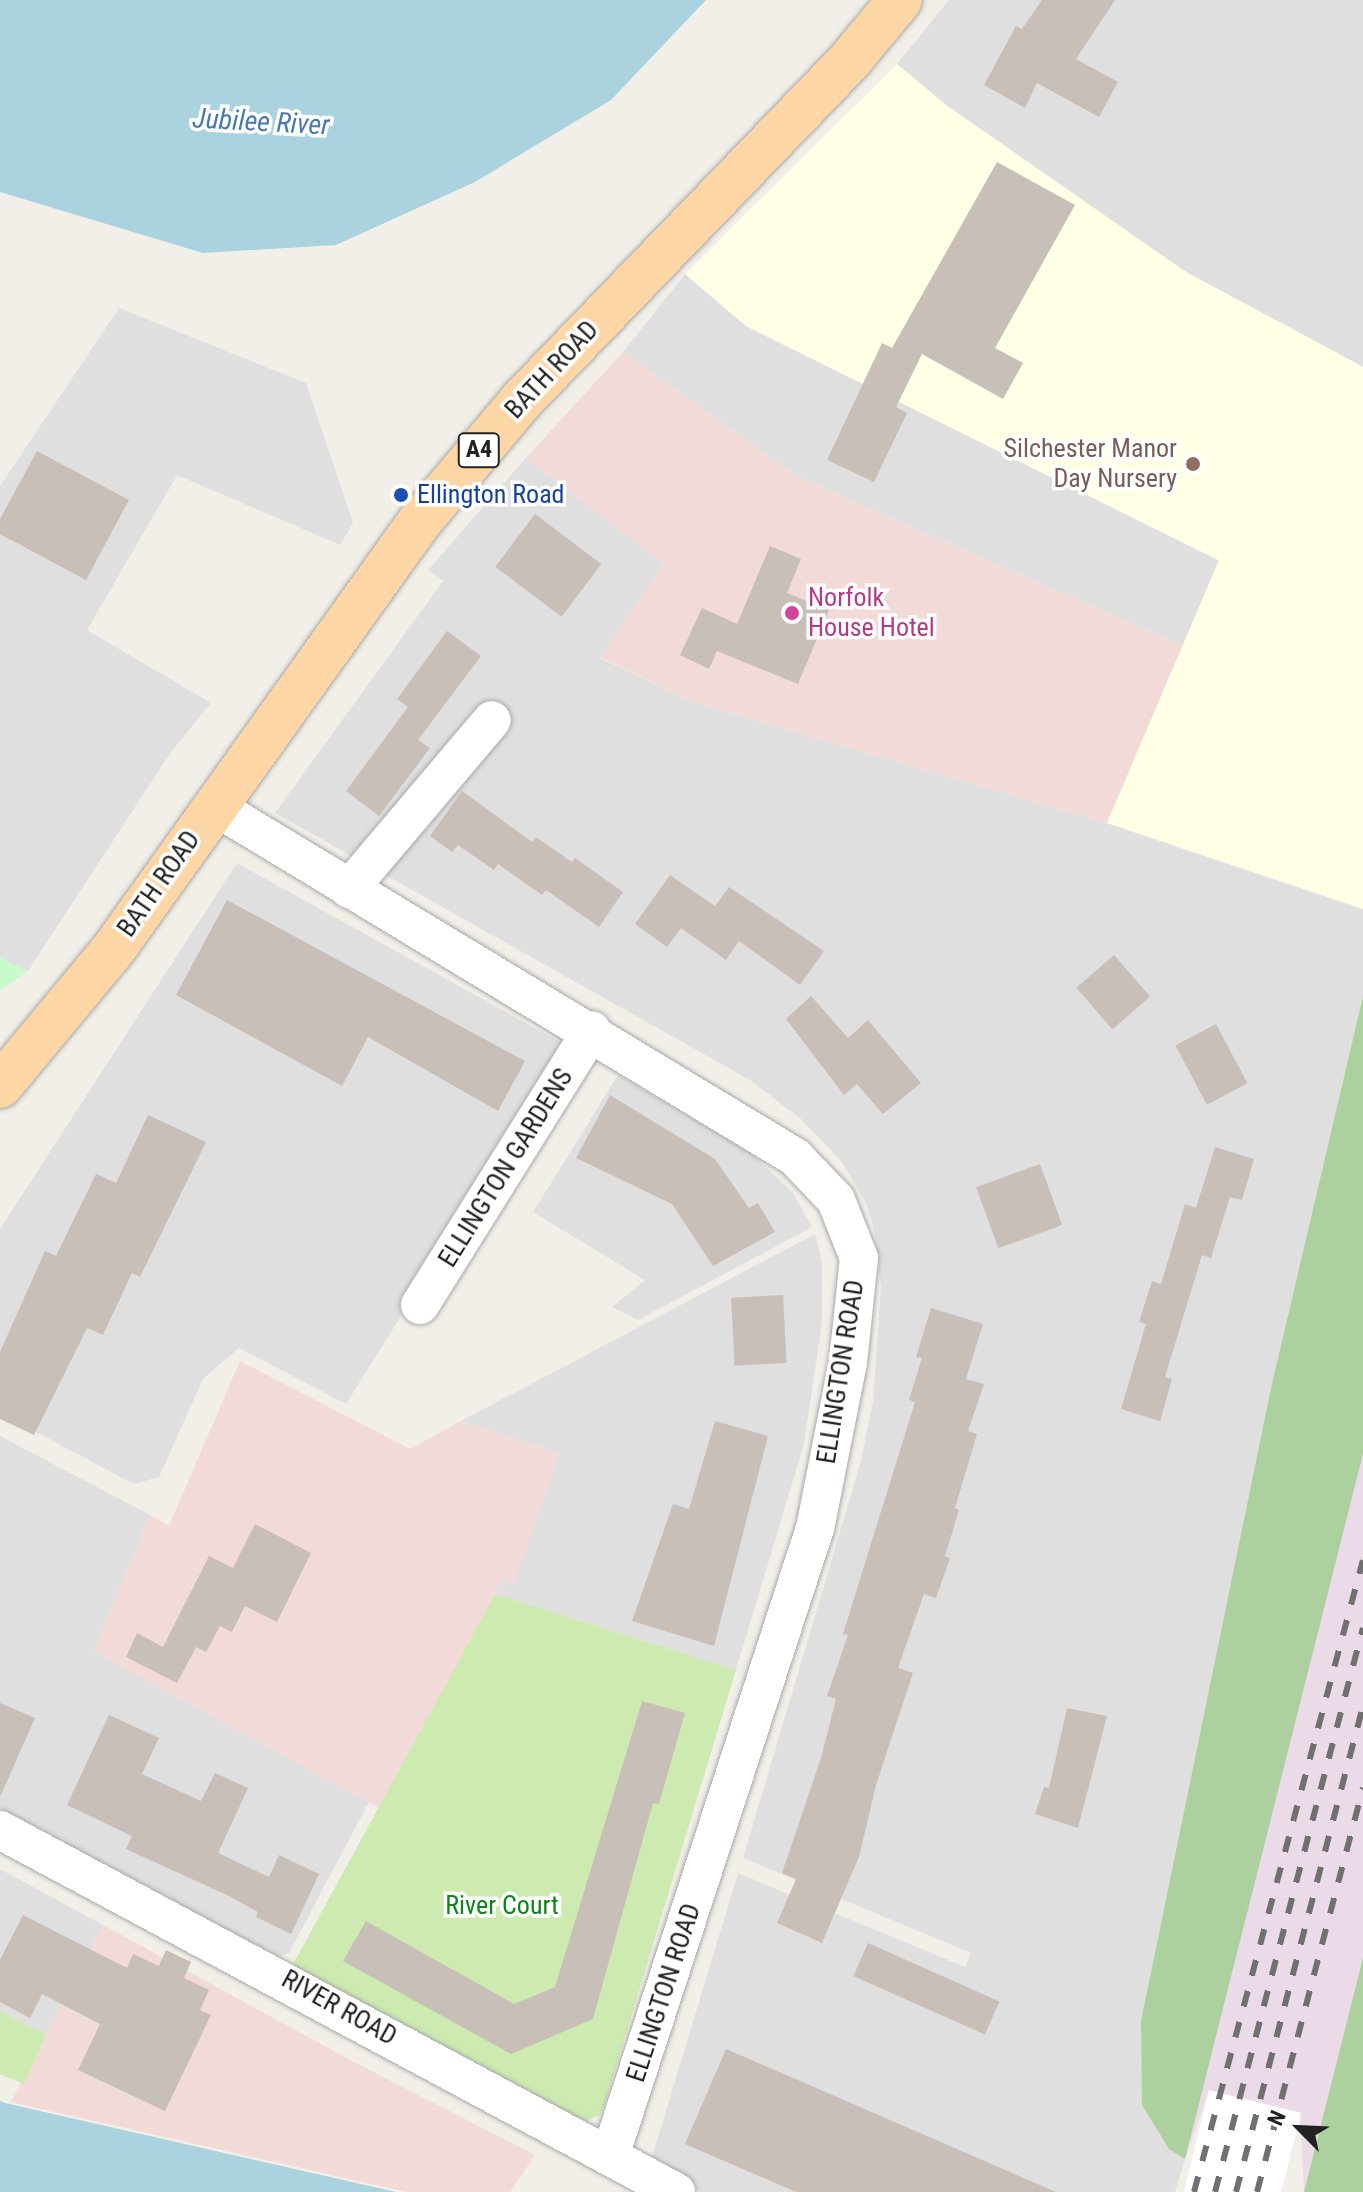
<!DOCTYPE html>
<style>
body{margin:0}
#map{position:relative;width:1363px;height:2192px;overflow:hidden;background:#f2efe9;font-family:"Roboto Condensed",sans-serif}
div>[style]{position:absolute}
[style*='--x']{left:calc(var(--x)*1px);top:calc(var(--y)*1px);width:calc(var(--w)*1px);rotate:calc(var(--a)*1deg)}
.residential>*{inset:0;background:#e0dfdf}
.commercial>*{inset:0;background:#f2dad9}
.industrial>*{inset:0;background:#ebdbe8}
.education>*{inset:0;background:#ffffe5}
.grass>*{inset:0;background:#cdebb0}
.forest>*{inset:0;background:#add19e}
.park>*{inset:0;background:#c8facc}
.water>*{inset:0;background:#aad3df}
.pier>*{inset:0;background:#fff}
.building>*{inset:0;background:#c7bfb8;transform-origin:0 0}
.roads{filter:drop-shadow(0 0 2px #a9a9a9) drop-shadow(0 0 2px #a9a9a9)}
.minor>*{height:38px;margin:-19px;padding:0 19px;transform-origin:19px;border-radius:19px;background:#fff}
.primary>*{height:44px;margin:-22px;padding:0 22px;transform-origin:22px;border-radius:22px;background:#fcd6a4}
.rail>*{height:6px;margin-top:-3px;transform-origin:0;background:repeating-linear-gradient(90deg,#707070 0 16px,transparent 0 32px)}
.dots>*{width:22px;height:22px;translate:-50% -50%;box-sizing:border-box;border:4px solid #fff;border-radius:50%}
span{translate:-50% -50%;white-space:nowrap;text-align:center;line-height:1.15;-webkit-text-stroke:7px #fff;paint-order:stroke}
.shield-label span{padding:2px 6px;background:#fff;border:2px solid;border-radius:6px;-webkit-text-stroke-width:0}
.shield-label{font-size:24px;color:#222;font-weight:700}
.street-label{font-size:26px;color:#222}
.education-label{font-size:26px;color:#785e54}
.right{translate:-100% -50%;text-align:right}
.transit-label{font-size:26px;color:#164399}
.left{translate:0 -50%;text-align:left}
.hotel-label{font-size:26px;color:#b23c85}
.park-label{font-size:26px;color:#0c8416}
.water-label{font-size:28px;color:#4a7aab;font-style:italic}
.north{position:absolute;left:1259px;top:2088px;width:80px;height:80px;-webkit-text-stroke:6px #fff;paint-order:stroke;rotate:294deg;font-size:22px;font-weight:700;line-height:32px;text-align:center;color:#222}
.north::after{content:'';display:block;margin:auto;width:28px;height:36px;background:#222;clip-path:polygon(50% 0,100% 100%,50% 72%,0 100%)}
</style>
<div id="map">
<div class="residential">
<i style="clip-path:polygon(949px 0,1363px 0,1363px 367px,1186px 272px,946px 105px,897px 64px)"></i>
<i style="clip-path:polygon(685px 274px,746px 326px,1219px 561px,1183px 646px,798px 477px,623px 352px)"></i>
<i style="clip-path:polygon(119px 308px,306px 383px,353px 523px,340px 545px,177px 475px,87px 630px,211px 703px,171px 752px,28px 971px,0 958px,0 486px)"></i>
<i style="clip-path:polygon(526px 458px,665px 564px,600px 658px,693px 702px,1107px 823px,1363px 909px,1363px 996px,1271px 1388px,1141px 2021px,1142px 2105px,1169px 2149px,1185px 2159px,1175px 2192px,701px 2192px,649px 2167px,738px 1873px,965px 1967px,971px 1953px,743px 1858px,861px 1461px,873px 1402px,881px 1286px,874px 1228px,865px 1201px,841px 1161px,801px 1119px,750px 1080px,275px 813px,443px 581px,428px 570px)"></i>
<i style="clip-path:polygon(237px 863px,569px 1047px,346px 1404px,239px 1348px,203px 1379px,159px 1477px,134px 1484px,0 1413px,0 1229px)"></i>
<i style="clip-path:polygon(618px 1075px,752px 1154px,793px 1193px,812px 1227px,638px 1320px,612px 1307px,645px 1280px,533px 1212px)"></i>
<i style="clip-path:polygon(815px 1234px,822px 1261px,822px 1322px,804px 1444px,736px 1670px,495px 1594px,503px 1579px,513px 1584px,559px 1453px,461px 1421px)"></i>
<i style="clip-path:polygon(0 1436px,150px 1515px,94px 1651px,369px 1802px,289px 1953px,271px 1959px,0 1808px)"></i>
<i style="clip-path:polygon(0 1869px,103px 1925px,46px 2035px,0 2011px)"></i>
</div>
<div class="commercial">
<i style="clip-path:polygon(623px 352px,798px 477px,1183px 646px,1107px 823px,693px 702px,600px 657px,664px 564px,526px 458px)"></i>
<i style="clip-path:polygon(240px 1361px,410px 1449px,461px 1421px,559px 1453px,514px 1584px,503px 1580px,379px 1808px,94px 1651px,150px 1515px,169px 1526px)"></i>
<i style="clip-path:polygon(103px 1925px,354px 2062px,535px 2155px,510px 2192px,406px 2192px,11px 2102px)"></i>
</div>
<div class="industrial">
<i style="clip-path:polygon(1363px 996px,1363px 2192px,1304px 2192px,1300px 2113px,1209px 2091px,1185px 2159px,1169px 2149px,1142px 2105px,1141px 2021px,1271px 1388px)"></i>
</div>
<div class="education">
<i style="clip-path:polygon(897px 64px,946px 105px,1186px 272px,1363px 367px,1363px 909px,1107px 823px,1219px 560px,746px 326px,685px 274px)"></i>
</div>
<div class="grass">
<i style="clip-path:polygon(495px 1594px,736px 1670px,605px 2103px,600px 2115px,584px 2122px,291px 1968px)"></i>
<i style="clip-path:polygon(0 2011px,46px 2035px,24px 2084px,0 2074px)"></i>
</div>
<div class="forest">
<i style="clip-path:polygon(1363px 996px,1363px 1454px,1185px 2159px,1169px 2149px,1142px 2105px,1141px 2021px,1271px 1388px)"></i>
<i style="clip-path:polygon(1363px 1958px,1363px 2192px,1304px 2192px)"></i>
</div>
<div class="park">
<i style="clip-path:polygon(0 958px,28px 971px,0 990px)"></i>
</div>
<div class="water">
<i style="clip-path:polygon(0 0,706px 0,611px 100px,475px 182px,336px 245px,203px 253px,0 192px)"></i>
<i style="clip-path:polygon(0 2101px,5px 2103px,396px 2192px,0 2192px)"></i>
</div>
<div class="pier">
<i style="clip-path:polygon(1209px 2090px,1301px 2113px,1281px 2192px,1184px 2192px)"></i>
</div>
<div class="building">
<i style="clip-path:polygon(1042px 0,1115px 0,1076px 59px,1118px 82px,1099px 117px,1037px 83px,1025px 108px,984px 85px,1016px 26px,1022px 29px)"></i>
<i style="clip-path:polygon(997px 162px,1075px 205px,995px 348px,1023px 363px,1003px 399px,922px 354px,896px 407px,907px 413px,874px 482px,827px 460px,882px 343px,892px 348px)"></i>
<i style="clip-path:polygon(37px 451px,129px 500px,86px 580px,0 534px,0 519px)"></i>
<i style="left:535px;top:514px;width:83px;height:66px;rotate:37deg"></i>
<i style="clip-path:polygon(770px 546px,801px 559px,787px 593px,829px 610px,798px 684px,717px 651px,709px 669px,680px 655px,702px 608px,737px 624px)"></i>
<i style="clip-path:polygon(447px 631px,481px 656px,418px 740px,430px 748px,379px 816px,346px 791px,408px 707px,397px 699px)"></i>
<i style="clip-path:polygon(462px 791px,532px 842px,536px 837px,572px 862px,575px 858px,623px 892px,599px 927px,546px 890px,542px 895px,498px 864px,494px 870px,458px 845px,452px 852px,430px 836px)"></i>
<i style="clip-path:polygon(670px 875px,715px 906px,729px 887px,824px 951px,800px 985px,739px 941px,726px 960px,681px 928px,667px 947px,635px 924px)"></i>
<i style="clip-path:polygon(227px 900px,525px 1061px,498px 1111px,368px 1037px,342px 1086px,176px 995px)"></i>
<i style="left:1114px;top:955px;width:55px;height:50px;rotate:49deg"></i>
<i style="clip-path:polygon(811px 996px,848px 1038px,868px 1020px,921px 1083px,883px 1114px,857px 1084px,844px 1095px,786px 1019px)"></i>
<i style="left:1216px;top:1024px;width:67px;height:46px;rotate:62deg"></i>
<i style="clip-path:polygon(610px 1095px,715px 1159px,749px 1208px,758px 1203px,775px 1232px,713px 1266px,672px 1204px,576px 1158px)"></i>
<i style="clip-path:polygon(148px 1115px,206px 1142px,140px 1277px,132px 1273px,103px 1335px,87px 1328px,34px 1435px,0 1419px,0 1352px,45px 1251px,56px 1256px,96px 1174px,116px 1183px)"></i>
<i style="clip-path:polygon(1215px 1147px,1254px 1159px,1242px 1200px,1230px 1197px,1211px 1258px,1202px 1255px,1165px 1377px,1172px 1379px,1160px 1421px,1121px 1409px,1146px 1324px,1139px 1322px,1152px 1281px,1161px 1284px,1185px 1204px,1196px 1208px)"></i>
<i style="left:1040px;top:1164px;width:65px;height:68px;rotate:70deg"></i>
<i style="left:783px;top:1295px;width:68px;height:52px;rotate:87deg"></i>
<i style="clip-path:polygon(931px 1308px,983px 1324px,966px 1379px,984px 1384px,968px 1431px,977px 1434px,955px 1508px,959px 1510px,945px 1556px,950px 1558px,936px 1598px,924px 1594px,898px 1668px,913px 1673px,876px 1785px,859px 1857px,822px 1943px,777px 1923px,796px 1879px,782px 1873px,821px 1758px,836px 1699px,827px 1696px,848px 1635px,843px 1634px,915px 1402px,909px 1400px,922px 1358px,916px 1357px)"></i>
<i style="clip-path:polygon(715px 1421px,768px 1436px,714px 1646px,632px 1621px,673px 1504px,689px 1509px)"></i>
<i style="clip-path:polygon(255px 1524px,311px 1553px,277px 1622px,245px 1606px,232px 1632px,220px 1626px,206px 1652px,196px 1647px,177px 1683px,126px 1657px,137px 1633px,163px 1647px,209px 1556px,233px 1568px)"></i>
<i style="clip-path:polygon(642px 1701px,685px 1713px,659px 1804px,653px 1803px,593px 2019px,511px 2054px,343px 1961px,366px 1921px,514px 2004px,555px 1987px)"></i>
<i style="clip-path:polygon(0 1703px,35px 1718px,0 1797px)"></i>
<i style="clip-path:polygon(1067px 1708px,1107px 1716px,1078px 1828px,1035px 1814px,1044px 1787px,1049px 1788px)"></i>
<i style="clip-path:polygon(109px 1715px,159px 1738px,142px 1774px,201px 1801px,215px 1773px,248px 1788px,218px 1853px,269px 1877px,279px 1855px,319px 1874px,291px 1934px,256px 1917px,258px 1912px,229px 1896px,126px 1849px,132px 1836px,67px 1805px)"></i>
<i style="clip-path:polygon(23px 1915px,127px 1968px,133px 1954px,159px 1966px,166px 1950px,191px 1962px,184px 1978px,209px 1990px,200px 2010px,211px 2015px,165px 2111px,78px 2070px,100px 2024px,42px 1994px,30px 2018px,0 2002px,0 1960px)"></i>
<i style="left:868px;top:1943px;width:144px;height:36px;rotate:24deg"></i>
<i style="clip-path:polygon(726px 2049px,1056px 2192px,796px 2192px,685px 2144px)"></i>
</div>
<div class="roads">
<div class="minor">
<i style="--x:214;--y:806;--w:679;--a:31.14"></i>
<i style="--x:795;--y:1157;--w:59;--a:46.4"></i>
<i style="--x:836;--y:1200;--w:62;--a:68.4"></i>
<i style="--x:859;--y:1258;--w:105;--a:96"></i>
<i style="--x:848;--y:1362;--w:169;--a:101.2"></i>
<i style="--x:815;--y:1528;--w:661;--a:108.08"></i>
<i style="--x:349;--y:889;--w:221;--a:-49.8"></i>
<i style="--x:420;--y:1305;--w:324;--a:-58"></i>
<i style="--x:0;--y:1830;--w:767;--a:28.17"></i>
</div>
<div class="primary">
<i style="--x:0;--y:1086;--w:177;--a:-50.3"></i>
<i style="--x:113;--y:950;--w:528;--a:-54.41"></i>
<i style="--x:420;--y:521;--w:157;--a:-49.9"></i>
<i style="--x:521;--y:401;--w:474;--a:-46"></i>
<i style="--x:850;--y:60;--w:78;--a:-50.2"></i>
</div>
</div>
<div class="rail">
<i style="--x:1194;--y:2192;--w:654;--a:-75.03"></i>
<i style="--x:1215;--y:2192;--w:583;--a:-75.3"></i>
<i style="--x:1236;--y:2192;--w:502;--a:-75.36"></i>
<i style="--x:1257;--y:2192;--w:418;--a:-75.3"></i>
</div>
<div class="dots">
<i style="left:1193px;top:464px;background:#8d6e63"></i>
<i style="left:401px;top:495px;background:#1a4fb4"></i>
<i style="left:792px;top:613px;background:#d1479c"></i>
</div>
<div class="shield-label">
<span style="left:479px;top:450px">A4</span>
</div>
<div class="street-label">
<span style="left:552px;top:370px;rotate:-47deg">BATH ROAD</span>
<span style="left:159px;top:884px;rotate:-55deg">BATH ROAD</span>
<span style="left:506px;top:1168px;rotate:-58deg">ELLINGTON GARDENS</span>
<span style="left:841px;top:1372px;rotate:-81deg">ELLINGTON ROAD</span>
<span style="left:664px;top:1993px;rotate:-72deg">ELLINGTON ROAD</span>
<span style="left:339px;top:2008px;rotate:29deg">RIVER ROAD</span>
</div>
<div class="education-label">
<span class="right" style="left:1177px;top:464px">Silchester Manor<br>Day Nursery</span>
</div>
<div class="transit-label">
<span class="left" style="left:417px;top:495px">Ellington Road</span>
</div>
<div class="hotel-label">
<span class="left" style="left:808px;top:613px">Norfolk<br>House Hotel</span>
</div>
<div class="park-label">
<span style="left:502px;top:1906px">River Court</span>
</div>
<div class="water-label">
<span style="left:261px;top:122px;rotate:3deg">Jubilee River</span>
</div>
<div class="north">N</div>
</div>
